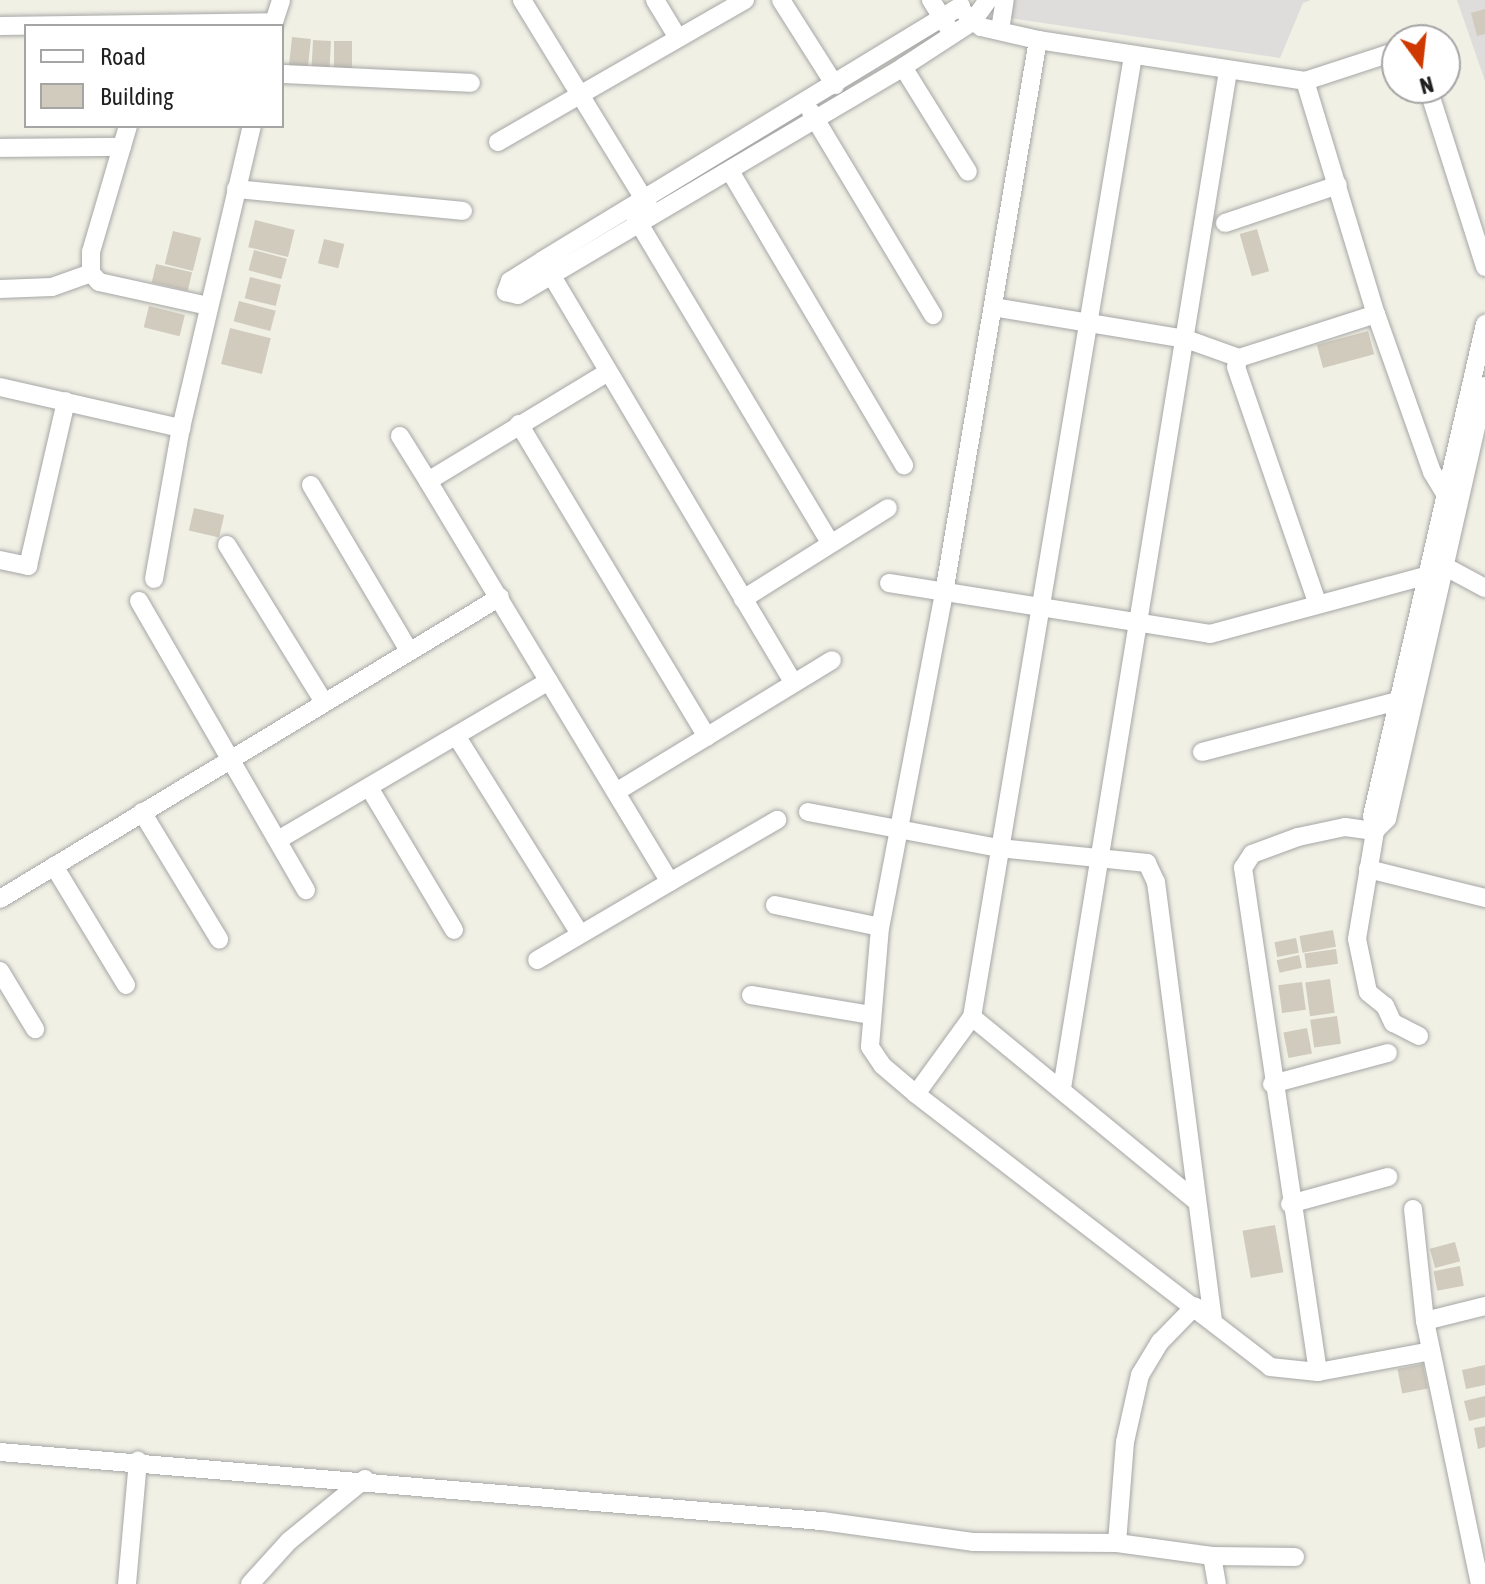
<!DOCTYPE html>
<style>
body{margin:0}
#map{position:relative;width:1485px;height:1584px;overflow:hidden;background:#f0f0e5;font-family:"Asap Condensed",sans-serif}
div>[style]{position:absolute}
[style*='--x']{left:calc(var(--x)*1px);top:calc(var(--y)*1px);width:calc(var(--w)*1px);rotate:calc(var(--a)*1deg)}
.residential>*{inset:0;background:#dedddc}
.building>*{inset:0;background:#d1cbbe;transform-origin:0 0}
.roads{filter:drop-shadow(0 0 2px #a6a6a6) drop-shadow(0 0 2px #a6a6a6)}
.minor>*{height:18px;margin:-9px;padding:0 9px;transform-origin:9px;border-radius:9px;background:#fff}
span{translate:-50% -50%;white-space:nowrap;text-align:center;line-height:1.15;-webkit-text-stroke:8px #fff;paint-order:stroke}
.legend{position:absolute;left:24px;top:24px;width:260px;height:104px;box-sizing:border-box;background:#fff;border:2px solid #a5a5a5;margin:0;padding:10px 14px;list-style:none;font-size:24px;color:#1f1f1f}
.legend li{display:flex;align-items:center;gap:16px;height:40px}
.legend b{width:40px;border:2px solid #a5a5a5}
.north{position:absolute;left:1381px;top:24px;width:80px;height:80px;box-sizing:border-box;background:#fff;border:2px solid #a5a5a5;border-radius:50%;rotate:165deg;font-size:22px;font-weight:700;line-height:32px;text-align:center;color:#1f1f1f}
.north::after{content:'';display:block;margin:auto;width:28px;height:36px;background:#cf3900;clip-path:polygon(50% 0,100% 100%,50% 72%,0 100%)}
</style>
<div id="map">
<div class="residential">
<i style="clip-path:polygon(1005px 0,1311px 0,1303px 3px,1280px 58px,1003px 17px)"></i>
<i style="clip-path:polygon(1457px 0,1485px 0,1485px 81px)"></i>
</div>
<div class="building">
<i style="clip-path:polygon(1485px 9px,1485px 34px,1477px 36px,1471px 13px)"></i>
<i style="left:292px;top:37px;width:19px;height:29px;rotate:6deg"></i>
<i style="left:313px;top:40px;width:18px;height:27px;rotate:3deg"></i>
<i style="left:334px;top:41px;width:18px;height:27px"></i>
<i style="left:255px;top:220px;width:41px;height:28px;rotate:14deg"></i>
<i style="left:1257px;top:229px;width:44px;height:18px;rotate:74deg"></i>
<i style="left:173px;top:231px;width:29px;height:34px;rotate:14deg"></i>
<i style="left:324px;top:239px;width:21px;height:25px;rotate:14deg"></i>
<i style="left:254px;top:250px;width:34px;height:21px;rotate:15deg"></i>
<i style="left:156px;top:264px;width:37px;height:19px;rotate:13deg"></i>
<i style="left:250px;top:277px;width:32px;height:22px;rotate:14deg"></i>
<i style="left:239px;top:301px;width:38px;height:21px;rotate:15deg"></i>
<i style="left:149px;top:306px;width:37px;height:22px;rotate:14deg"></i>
<i style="left:230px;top:328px;width:42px;height:37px;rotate:14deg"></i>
<i style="left:1368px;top:331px;width:24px;height:53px;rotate:75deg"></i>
<i style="left:194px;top:508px;width:31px;height:23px;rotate:13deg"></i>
<i style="left:1333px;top:930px;width:17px;height:34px;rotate:80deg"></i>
<i style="left:1296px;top:938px;width:15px;height:22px;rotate:79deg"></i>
<i style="left:1336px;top:949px;width:15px;height:32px;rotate:82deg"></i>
<i style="left:1299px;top:955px;width:13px;height:23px;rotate:77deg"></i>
<i style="left:1330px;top:979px;width:34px;height:25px;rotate:82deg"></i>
<i style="left:1302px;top:982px;width:28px;height:24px;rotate:82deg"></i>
<i style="left:1337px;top:1016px;width:28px;height:27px;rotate:82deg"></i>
<i style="left:1307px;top:1028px;width:26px;height:24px;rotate:79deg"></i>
<i style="left:1275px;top:1225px;width:48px;height:33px;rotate:80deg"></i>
<i style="left:1455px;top:1242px;width:20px;height:26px;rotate:75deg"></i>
<i style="left:1460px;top:1266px;width:20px;height:27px;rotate:79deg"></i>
<i style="left:1423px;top:1364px;width:25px;height:26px;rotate:79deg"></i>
<i style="clip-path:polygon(1485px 1365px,1485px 1385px,1466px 1389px,1462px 1370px)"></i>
<i style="clip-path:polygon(1485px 1396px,1485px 1417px,1469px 1421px,1464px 1401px)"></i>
<i style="clip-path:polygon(1485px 1426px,1485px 1447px,1478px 1449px,1474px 1428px)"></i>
</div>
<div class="roads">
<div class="minor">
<i style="--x:522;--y:0;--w:245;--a:58.5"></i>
<i style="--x:655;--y:0;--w:44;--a:58.8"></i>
<i style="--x:781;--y:0;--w:101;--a:57.6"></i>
<i style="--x:931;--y:0;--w:34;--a:58"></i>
<i style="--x:961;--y:6;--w:490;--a:148.7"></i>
<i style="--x:542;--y:261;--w:38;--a:148"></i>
<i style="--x:510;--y:281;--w:12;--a:110"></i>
<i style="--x:506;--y:292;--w:12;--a:14"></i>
<i style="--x:518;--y:295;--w:447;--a:-30.6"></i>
<i style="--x:903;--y:67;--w:82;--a:-33.1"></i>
<i style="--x:972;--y:22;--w:27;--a:-54"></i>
<i style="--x:966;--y:14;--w:20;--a:41"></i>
<i style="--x:981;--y:27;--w:58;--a:12.8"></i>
<i style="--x:1038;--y:40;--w:270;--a:8.7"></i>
<i style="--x:0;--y:26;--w:274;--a:-0.8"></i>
<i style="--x:274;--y:22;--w:23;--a:-72"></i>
<i style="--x:1000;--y:30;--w:30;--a:-81"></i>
<i style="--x:1038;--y:40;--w:561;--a:99.65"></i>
<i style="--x:944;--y:593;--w:340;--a:100.8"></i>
<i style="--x:880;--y:927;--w:120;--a:94.8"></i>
<i style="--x:870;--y:1047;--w:23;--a:56"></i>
<i style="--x:883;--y:1066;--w:43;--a:40.3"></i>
<i style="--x:916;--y:1094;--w:447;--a:37.6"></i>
<i style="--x:1270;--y:1367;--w:48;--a:5.9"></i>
<i style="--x:1318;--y:1372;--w:115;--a:-10.5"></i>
<i style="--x:1397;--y:51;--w:97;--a:161.9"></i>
<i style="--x:1305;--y:81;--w:244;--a:73.1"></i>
<i style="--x:1376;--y:314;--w:168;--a:70.5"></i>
<i style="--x:1432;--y:472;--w:31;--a:59"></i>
<i style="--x:903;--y:67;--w:123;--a:58.2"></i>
<i style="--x:282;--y:74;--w:189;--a:2.7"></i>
<i style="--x:1428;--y:88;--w:188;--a:72.3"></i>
<i style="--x:811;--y:112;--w:237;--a:59"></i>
<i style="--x:128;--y:126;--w:131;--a:106.4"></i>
<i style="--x:91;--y:252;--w:21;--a:90"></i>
<i style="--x:91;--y:273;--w:12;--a:48"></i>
<i style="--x:99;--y:282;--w:112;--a:12.4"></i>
<i style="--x:498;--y:142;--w:285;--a:-29.9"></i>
<i style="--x:0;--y:148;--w:122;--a:-0.5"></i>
<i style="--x:730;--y:171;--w:342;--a:59.4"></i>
<i style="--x:236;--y:189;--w:228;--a:5.5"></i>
<i style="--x:634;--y:215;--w:381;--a:59.1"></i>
<i style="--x:1225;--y:223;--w:119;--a:-18.6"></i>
<i style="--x:546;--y:266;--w:485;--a:59.3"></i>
<i style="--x:0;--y:289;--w:52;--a:-2.2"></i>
<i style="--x:52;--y:287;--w:41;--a:-19.7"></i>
<i style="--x:993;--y:307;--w:196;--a:9.4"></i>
<i style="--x:1186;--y:339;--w:56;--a:19.7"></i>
<i style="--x:1239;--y:358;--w:144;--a:-17.8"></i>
<i style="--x:1239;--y:358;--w:9;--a:108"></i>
<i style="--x:1236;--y:367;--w:249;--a:71"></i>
<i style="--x:0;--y:387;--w:186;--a:12.8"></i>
<i style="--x:519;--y:424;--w:365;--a:59"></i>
<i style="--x:400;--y:436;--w:53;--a:58.1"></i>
<i style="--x:428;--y:481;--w:210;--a:-31.2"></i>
<i style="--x:428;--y:481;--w:468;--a:58.9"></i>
<i style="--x:670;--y:882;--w:154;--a:149.6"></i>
<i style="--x:311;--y:485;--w:193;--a:59.4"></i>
<i style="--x:227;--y:545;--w:185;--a:58.3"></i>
<i style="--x:0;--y:560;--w:29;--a:12"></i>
<i style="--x:28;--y:566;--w:169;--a:-77"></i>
<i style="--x:1444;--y:566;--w:47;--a:28.2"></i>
<i style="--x:154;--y:579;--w:153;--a:-79.9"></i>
<i style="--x:181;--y:428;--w:310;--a:-76.8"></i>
<i style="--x:889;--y:583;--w:325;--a:9"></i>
<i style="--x:1210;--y:634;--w:223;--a:-15.1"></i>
<i style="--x:743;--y:599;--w:171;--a:-32.1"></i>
<i style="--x:139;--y:601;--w:334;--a:60"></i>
<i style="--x:457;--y:737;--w:232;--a:58"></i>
<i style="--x:1202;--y:752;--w:203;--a:-14.6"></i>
<i style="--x:370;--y:789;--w:164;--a:59.2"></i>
<i style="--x:616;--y:792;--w:253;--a:-31.4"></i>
<i style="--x:142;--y:812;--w:149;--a:58.8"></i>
<i style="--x:808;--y:812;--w:194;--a:10.7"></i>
<i style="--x:999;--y:848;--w:149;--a:5.8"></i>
<i style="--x:1147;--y:863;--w:21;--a:65"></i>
<i style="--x:1156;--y:882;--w:441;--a:82.6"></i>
<i style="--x:1375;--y:831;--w:17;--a:-45"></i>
<i style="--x:1387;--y:819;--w:444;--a:-77.2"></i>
<i style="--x:278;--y:840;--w:314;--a:-30.4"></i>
<i style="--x:54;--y:866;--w:139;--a:58.8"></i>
<i style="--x:1368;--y:869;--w:121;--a:13.9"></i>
<i style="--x:670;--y:882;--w:124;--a:-30.1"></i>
<i style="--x:0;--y:899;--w:584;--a:-31.13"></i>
<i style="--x:775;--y:905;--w:107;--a:11.8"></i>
<i style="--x:0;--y:971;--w:68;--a:58.9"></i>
<i style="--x:751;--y:995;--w:121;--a:9.5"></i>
<i style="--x:972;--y:1017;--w:288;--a:39.4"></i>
<i style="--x:1419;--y:1036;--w:29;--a:-153"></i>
<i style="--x:1393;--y:1023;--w:19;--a:-115"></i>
<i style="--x:1385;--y:1006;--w:22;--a:-141"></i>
<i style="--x:1368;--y:992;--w:54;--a:-101.7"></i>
<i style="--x:1357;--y:939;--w:109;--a:-80.5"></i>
<i style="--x:1375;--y:831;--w:15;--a:-101"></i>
<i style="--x:1372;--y:816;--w:505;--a:-77.06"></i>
<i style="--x:1272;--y:1084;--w:120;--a:-15"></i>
<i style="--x:1062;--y:1088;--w:1030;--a:-80.73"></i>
<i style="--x:916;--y:1094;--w:95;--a:-54"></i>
<i style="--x:972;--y:1017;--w:974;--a:-80.49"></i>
<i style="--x:1290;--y:1204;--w:102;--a:-15.4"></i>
<i style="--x:1413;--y:1209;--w:113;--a:83.9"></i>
<i style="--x:1425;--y:1321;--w:269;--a:78.2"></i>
<i style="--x:1425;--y:1321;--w:62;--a:-14"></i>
<i style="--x:1318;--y:1372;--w:510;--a:-98.46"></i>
<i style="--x:1243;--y:868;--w:17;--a:-57"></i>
<i style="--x:1252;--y:854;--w:49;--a:-20.3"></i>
<i style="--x:1298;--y:837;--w:48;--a:-12"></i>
<i style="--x:1345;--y:827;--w:30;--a:8"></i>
<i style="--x:0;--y:1452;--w:825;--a:4.8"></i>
<i style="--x:822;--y:1521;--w:152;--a:7.9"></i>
<i style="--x:973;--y:1542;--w:144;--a:0.4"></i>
<i style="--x:1117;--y:1543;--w:101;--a:-85.5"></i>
<i style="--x:1125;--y:1442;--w:69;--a:-77.4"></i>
<i style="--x:1140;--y:1375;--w:39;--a:-59"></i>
<i style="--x:1160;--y:1342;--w:50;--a:-45.8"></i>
<i style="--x:1117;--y:1543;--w:96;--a:7.8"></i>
<i style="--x:1212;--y:1556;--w:83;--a:0.7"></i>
<i style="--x:1212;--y:1556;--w:28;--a:80"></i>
<i style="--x:127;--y:1584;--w:124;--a:-84.9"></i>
<i style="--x:250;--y:1584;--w:58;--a:-47.8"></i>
<i style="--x:289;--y:1541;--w:98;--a:-39.2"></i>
</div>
</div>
<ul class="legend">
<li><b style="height:10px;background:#fff"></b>Road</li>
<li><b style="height:22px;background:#d1cbbe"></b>Building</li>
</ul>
<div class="north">N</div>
</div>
